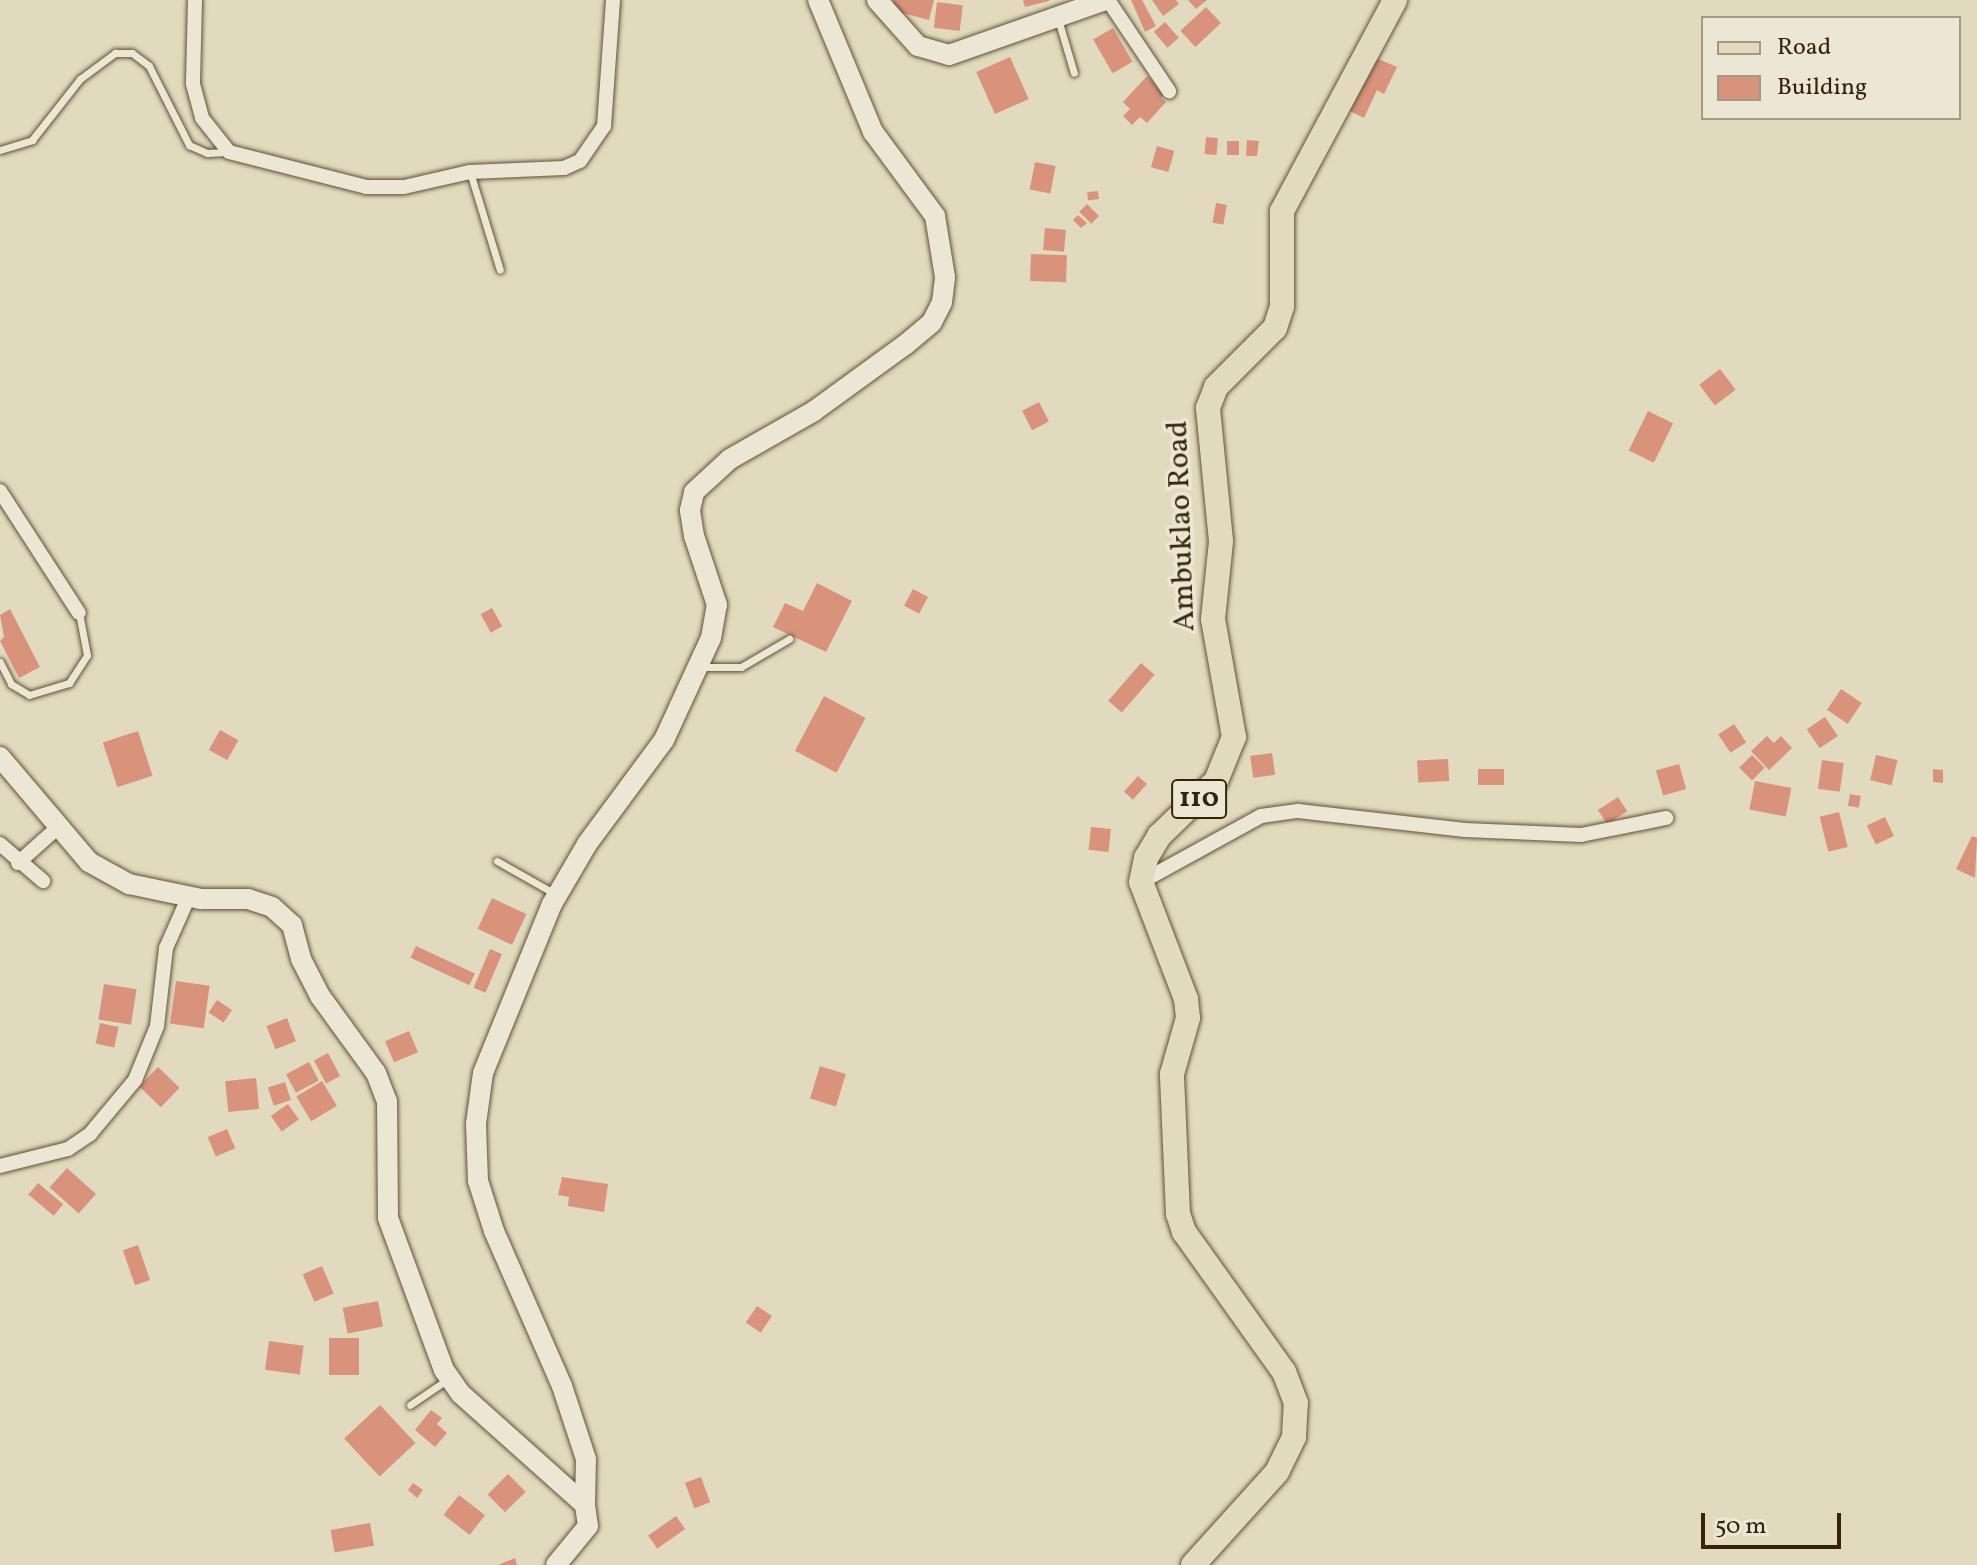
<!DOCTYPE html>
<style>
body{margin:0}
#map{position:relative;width:1977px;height:1565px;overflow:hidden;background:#e2dabe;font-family:Vollkorn,serif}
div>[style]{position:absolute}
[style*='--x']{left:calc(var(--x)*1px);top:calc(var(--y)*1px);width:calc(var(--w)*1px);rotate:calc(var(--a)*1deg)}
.building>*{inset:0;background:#d9937c;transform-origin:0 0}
.roads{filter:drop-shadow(0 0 2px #615137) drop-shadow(0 0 2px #615137)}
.lane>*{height:7px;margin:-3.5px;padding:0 3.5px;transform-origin:3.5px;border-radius:3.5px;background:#ece7d5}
.street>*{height:14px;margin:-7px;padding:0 7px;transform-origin:7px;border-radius:7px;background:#ece7d5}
.secondary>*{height:20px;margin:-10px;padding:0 10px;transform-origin:10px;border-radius:10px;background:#ece7d5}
.primary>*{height:24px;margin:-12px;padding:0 12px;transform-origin:12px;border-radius:12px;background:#e2dabe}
span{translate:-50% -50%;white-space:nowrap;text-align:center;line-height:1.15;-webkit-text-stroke:7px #ece7d5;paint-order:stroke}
.shield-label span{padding:2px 6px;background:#ece7d5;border:2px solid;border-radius:6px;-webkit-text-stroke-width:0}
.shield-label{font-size:28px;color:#36230a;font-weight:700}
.street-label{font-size:30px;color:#36230a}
.legend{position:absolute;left:1701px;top:16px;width:260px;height:104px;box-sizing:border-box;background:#ece7d5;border:2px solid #a39984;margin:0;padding:10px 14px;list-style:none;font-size:24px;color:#36230a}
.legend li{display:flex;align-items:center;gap:16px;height:40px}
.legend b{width:40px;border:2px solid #a39984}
.scale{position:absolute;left:1701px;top:1513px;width:140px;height:36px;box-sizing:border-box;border:4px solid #36230a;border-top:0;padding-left:10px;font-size:24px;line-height:28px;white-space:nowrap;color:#36230a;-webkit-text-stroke:6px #ece7d5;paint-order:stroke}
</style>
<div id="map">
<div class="building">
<i style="clip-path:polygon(894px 0,934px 0,929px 20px,891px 10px)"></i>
<i style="clip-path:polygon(1023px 0,1049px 0,1049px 1px,1025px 7px)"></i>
<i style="clip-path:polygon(1131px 0,1142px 0,1156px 26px,1145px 32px)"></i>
<i style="clip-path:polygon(1152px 0,1176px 0,1179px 4px,1163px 16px)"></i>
<i style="clip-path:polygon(1188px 0,1207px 0,1196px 9px)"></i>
<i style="left:937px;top:2px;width:26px;height:26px;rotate:7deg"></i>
<i style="left:1206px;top:7px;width:22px;height:35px;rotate:47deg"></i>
<i style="left:1165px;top:22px;width:21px;height:15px;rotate:49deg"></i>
<i style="left:1113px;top:28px;width:39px;height:23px;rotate:60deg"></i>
<i style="left:1010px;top:57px;width:46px;height:37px;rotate:66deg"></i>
<i style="clip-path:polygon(1376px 58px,1397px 67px,1384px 94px,1377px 90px,1364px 118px,1350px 111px)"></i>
<i style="clip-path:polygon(1147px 76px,1165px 93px,1161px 98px,1166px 102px,1147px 123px,1140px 117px,1132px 125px,1123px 116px,1130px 109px,1123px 102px)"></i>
<i style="left:1206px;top:137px;width:12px;height:17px;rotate:5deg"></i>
<i style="clip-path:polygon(1247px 140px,1259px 141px,1257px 156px,1246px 156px)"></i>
<i style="left:1227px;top:141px;width:12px;height:14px"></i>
<i style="left:1157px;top:146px;width:18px;height:22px;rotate:16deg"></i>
<i style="left:1035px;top:162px;width:21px;height:28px;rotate:11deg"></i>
<i style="left:1098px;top:191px;width:8px;height:11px;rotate:83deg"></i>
<i style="left:1216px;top:203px;width:11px;height:20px;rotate:10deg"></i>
<i style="left:1087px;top:204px;width:17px;height:11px;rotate:45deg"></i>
<i style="clip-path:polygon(1078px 215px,1087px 223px,1081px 228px,1073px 220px)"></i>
<i style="left:1045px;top:228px;width:21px;height:22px;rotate:5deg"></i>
<i style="left:1031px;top:254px;width:36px;height:27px;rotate:2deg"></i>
<i style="left:1720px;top:369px;width:26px;height:26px;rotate:53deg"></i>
<i style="left:1039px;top:402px;width:22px;height:19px;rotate:63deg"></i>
<i style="left:1648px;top:411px;width:28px;height:44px;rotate:26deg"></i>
<i style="clip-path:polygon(817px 583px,852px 601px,826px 652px,773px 627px,785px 603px,803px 611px)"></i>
<i style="left:913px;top:589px;width:17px;height:19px;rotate:28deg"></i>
<i style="left:492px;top:608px;width:21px;height:13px;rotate:61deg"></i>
<i style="clip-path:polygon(10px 609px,40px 667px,19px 678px,0 641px,4px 637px,0 615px)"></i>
<i style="left:1141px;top:663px;width:18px;height:50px;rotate:41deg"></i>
<i style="left:1841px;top:689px;width:25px;height:25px;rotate:34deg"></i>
<i style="left:824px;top:696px;width:47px;height:62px;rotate:28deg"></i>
<i style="left:1825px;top:717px;width:23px;height:22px;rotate:56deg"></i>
<i style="left:1734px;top:724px;width:22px;height:19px;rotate:56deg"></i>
<i style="left:220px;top:730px;width:21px;height:23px;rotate:29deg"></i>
<i style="left:138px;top:731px;width:47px;height:37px;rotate:72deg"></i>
<i style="clip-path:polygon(1767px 736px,1774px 743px,1781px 736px,1792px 748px,1769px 770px,1751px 751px)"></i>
<i style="left:1272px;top:753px;width:22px;height:22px;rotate:82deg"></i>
<i style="left:1752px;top:755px;width:18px;height:18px;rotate:45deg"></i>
<i style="left:1876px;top:755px;width:22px;height:26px;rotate:13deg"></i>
<i style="left:1448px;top:759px;width:22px;height:31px;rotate:87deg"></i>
<i style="left:1822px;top:760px;width:22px;height:29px;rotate:8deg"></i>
<i style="left:1679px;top:764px;width:26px;height:24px;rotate:74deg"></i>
<i style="left:1478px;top:769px;width:26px;height:16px"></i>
<i style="clip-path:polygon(1933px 769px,1943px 770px,1943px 783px,1933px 782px)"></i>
<i style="left:1138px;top:776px;width:12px;height:21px;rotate:42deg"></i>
<i style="left:1755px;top:781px;width:37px;height:29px;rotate:11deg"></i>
<i style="left:1850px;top:794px;width:11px;height:12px;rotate:10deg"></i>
<i style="left:1618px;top:797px;width:17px;height:24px;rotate:57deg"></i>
<i style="left:1839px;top:812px;width:36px;height:20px;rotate:76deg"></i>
<i style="left:1885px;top:817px;width:21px;height:20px;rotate:65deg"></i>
<i style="left:1091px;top:827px;width:20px;height:23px;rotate:6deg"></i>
<i style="clip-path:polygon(1972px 836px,1977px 838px,1975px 878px,1956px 869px)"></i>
<i style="left:492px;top:898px;width:38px;height:34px;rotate:25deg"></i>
<i style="left:416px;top:946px;width:65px;height:13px;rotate:25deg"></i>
<i style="left:490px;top:949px;width:13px;height:42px;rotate:23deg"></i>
<i style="left:176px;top:981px;width:34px;height:43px;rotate:8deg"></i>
<i style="left:104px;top:984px;width:33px;height:36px;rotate:9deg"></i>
<i style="left:217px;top:1000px;width:18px;height:15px;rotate:34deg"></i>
<i style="left:287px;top:1018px;width:25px;height:22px;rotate:69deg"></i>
<i style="left:100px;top:1023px;width:19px;height:21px;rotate:12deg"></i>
<i style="left:409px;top:1031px;width:23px;height:26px;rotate:67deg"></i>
<i style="left:328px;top:1053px;width:26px;height:16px;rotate:62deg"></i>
<i style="left:309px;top:1062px;width:21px;height:26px;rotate:62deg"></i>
<i style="left:820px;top:1066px;width:27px;height:34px;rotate:17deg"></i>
<i style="left:158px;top:1067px;width:30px;height:27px;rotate:44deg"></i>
<i style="left:256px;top:1078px;width:31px;height:31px;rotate:84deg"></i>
<i style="left:322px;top:1081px;width:29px;height:30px;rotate:59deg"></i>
<i style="left:285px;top:1082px;width:19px;height:18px;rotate:72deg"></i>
<i style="left:288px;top:1104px;width:19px;height:21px;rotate:55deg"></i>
<i style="left:227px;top:1129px;width:21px;height:21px;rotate:67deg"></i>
<i style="left:67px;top:1168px;width:39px;height:26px;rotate:42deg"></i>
<i style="clip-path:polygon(562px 1177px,608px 1184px,604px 1212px,568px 1206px,569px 1197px,558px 1195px)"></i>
<i style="left:38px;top:1183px;width:33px;height:15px;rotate:40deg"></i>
<i style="left:138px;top:1245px;width:37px;height:16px;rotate:71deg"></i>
<i style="left:322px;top:1266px;width:30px;height:21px;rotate:67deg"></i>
<i style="left:378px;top:1301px;width:26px;height:36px;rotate:79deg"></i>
<i style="left:757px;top:1306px;width:18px;height:20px;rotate:34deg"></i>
<i style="left:329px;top:1338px;width:30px;height:37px"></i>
<i style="left:269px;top:1341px;width:35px;height:29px;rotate:8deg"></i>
<i style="left:380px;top:1405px;width:52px;height:49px;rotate:47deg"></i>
<i style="clip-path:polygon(431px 1410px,442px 1418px,437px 1424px,447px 1433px,435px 1447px,415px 1430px)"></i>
<i style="left:508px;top:1474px;width:25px;height:29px;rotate:45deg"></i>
<i style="left:701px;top:1477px;width:27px;height:17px;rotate:70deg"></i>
<i style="clip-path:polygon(413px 1483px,423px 1490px,417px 1498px,408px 1490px)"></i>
<i style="left:459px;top:1495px;width:33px;height:25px;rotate:38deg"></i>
<i style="left:676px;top:1516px;width:16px;height:34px;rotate:55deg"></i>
<i style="left:370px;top:1523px;width:23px;height:40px;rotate:80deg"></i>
<i style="clip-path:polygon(515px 1558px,517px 1565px,498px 1565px)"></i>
</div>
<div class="roads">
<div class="lane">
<i style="--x:1058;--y:19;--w:56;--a:73.5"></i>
<i style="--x:0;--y:150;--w:34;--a:-17"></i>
<i style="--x:32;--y:140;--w:78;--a:-51.8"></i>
<i style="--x:80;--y:79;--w:44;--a:-36.6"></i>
<i style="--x:115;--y:53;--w:17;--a:0"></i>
<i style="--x:132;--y:53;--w:21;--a:37"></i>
<i style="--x:149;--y:66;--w:89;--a:63.1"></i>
<i style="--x:189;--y:145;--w:20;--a:24"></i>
<i style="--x:207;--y:153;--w:20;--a:-3"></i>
<i style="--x:470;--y:172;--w:102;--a:73"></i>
<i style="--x:0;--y:662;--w:25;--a:63"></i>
<i style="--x:11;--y:684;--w:21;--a:31"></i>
<i style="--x:29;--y:695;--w:42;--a:-16.7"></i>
<i style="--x:69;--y:683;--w:33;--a:-57"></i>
<i style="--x:87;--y:655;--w:43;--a:-100.8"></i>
<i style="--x:701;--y:667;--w:40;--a:0"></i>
<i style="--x:741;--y:667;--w:56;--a:-30.3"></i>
<i style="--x:497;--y:861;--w:67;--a:29.6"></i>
<i style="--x:410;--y:1405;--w:46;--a:-34.4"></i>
</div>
<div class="street">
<i style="--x:195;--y:0;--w:84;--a:91.4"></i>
<i style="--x:193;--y:84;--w:35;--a:75"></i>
<i style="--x:202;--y:118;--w:43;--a:51.5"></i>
<i style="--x:229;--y:152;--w:141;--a:14.3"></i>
<i style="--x:366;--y:187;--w:38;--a:0"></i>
<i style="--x:404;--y:187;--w:68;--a:-12.8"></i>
<i style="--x:470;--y:172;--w:94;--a:-2.4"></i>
<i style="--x:564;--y:168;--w:17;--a:-24"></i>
<i style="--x:580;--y:161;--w:42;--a:-55.6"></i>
<i style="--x:604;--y:126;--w:126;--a:-85.9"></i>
<i style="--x:1108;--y:0;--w:110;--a:56.2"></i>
<i style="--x:0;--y:491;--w:145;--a:57.1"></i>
<i style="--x:0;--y:844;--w:57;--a:40.7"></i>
<i style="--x:18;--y:863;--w:51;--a:-41.8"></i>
<i style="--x:1141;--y:882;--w:137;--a:-28.8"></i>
<i style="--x:1261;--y:816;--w:37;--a:-8"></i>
<i style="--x:1298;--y:811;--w:168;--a:6.5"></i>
<i style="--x:1465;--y:830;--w:116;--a:2.5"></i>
<i style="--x:1581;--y:835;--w:87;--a:-11.3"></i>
<i style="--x:0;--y:1166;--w:70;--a:-14"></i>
<i style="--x:68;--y:1149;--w:27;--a:-34"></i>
<i style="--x:90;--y:1134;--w:70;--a:-50.2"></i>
<i style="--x:135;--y:1080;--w:58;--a:-67.8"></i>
<i style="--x:157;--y:1026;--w:79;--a:-83.4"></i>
<i style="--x:166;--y:948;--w:57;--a:-66.1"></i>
</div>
<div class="secondary">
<i style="--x:877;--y:0;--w:62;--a:48.3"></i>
<i style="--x:918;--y:46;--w:32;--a:16"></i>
<i style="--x:949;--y:55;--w:165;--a:-19.4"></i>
<i style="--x:0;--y:757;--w:138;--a:49.7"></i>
<i style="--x:89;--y:862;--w:46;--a:28.8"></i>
<i style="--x:129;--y:884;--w:74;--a:11.8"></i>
<i style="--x:201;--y:899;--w:47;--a:0"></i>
<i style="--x:248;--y:899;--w:25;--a:18"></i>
<i style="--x:272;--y:907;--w:27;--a:42"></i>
<i style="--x:292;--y:925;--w:35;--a:75"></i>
<i style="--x:301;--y:959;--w:42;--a:62.8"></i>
<i style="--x:320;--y:996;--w:95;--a:54"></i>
<i style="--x:376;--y:1073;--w:30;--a:69"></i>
<i style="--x:387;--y:1101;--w:117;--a:89.5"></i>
<i style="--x:388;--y:1218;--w:162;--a:69.8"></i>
<i style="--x:444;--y:1370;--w:29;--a:55"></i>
<i style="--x:461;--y:1394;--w:166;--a:41.8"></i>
<i style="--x:585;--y:1505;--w:21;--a:82"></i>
<i style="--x:588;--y:1526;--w:50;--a:129.4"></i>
<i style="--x:585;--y:1505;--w:46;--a:-88.8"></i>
<i style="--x:586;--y:1459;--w:77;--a:-108.2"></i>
<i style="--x:562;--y:1386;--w:169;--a:-113.7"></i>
<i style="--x:494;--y:1231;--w:52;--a:-107.7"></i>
<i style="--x:478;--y:1181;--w:57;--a:-92"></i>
<i style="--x:476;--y:1124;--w:51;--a:-82.2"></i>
<i style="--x:483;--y:1073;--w:183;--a:-67.8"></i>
<i style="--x:552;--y:904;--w:69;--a:-59.7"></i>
<i style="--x:587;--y:844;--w:129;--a:-53.5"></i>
<i style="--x:664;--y:740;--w:112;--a:-65.3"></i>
<i style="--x:711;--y:638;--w:34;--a:-80"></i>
<i style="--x:717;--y:605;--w:73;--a:-108.4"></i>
<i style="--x:694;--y:536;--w:26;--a:-99"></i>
<i style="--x:690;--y:510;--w:18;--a:-77"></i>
<i style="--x:694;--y:492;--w:49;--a:-42.5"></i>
<i style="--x:730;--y:459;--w:97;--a:-29.7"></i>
<i style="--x:814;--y:411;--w:112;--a:-36"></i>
<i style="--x:905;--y:345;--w:35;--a:-40"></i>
<i style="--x:932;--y:322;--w:22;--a:-63"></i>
<i style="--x:942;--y:302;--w:25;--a:-83"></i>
<i style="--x:945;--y:277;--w:62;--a:-99.3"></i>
<i style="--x:935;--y:216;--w:104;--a:-126.4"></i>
<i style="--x:873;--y:132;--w:143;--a:-112.6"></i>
</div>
<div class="primary">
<i style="--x:1193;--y:1565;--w:125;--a:-47.9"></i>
<i style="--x:1277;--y:1472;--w:39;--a:-64"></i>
<i style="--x:1294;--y:1437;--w:34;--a:-87"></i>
<i style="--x:1296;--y:1403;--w:33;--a:-111"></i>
<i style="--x:1284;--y:1372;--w:172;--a:-125.5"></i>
<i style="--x:1184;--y:1232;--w:19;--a:-108"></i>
<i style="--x:1178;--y:1214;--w:140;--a:-92.5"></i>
<i style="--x:1172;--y:1074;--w:58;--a:-74.1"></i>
<i style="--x:1188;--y:1018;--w:19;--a:-96"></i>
<i style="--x:1186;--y:999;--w:125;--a:-111"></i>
<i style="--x:1141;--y:882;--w:25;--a:-78"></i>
<i style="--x:1146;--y:858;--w:26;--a:-59"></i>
<i style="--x:1159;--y:836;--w:79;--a:-44"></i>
<i style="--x:1216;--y:781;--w:48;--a:-67.8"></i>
<i style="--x:1234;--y:737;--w:120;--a:-100.1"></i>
<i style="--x:1213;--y:619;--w:78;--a:-84.1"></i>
<i style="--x:1221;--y:541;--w:134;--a:-95.6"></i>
<i style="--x:1208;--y:408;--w:22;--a:-69"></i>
<i style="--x:1216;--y:387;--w:83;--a:-45"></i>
<i style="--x:1275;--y:328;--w:22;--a:-72"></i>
<i style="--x:1282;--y:307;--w:96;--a:-90"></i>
<i style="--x:1282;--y:211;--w:239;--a:-61.8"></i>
</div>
</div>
<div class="shield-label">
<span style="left:1199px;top:799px">110</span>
</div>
<div class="street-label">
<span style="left:1182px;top:526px;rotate:-92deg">Ambuklao Road</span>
</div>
<ul class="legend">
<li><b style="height:10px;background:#e2dabe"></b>Road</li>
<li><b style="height:22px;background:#d9937c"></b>Building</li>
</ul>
<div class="scale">50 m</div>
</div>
